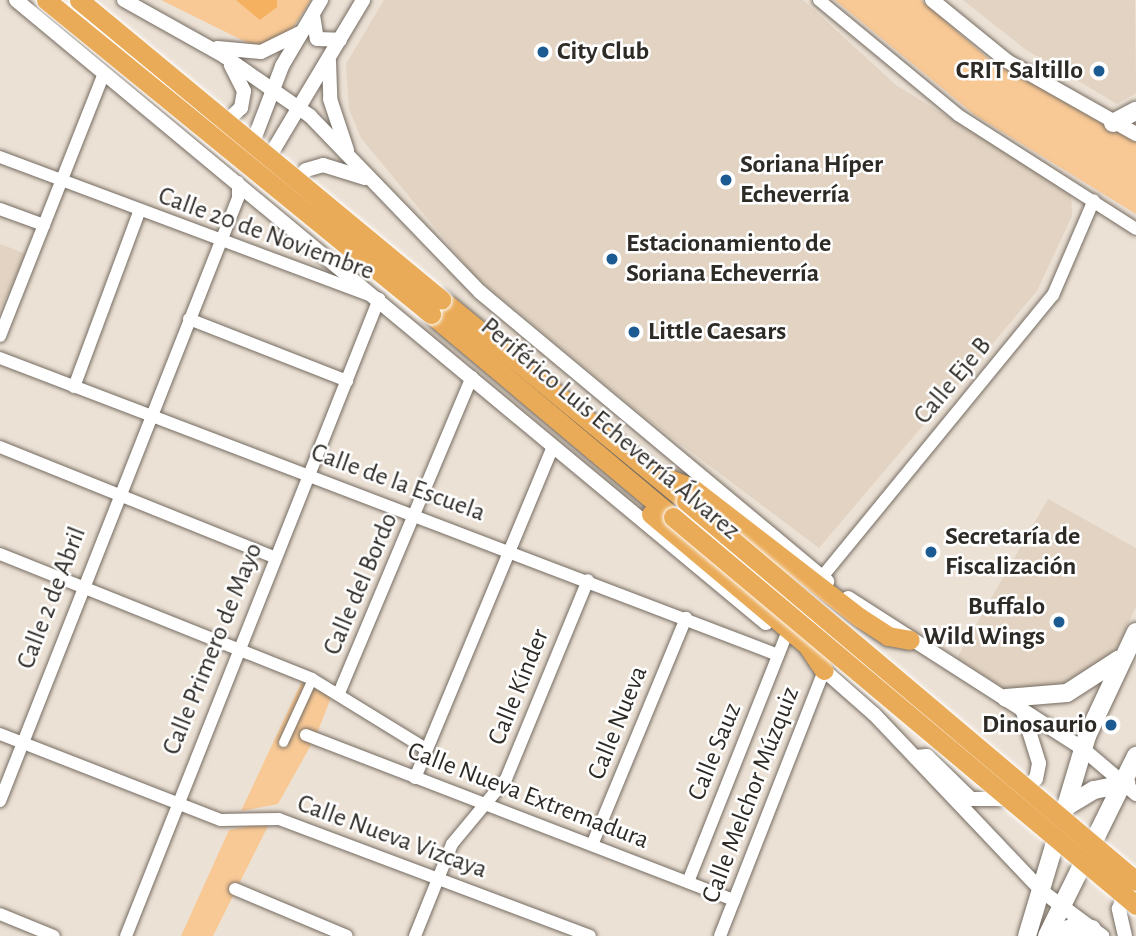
<!DOCTYPE html>
<meta charset="utf-8">
<style>
body{margin:0}
#map{position:relative;width:1136px;height:936px;overflow:hidden;background:#ece1d5;font-family:"Alegreya Sans",sans-serif}
div>[style]{position:absolute}
[style*='--x']{left:calc(var(--x)*1px);top:calc(var(--y)*1px);width:calc(var(--w)*1px);rotate:calc(var(--a)*1deg)}
.built>*{inset:0;background:#e2d3c2}
.green>*{inset:0;background:#f9c995}
.water>*{inset:0;background:#f5b060}
.roads{filter:drop-shadow(0 0 2px #756c62) drop-shadow(0 0 2px #756c62)}
.pedestrian>*{height:9px;margin:-4.5px;padding:0 4.5px;transform-origin:4.5px;border-radius:4.5px;background:#fff}
.minor>*{height:12px;margin:-6px;padding:0 6px;transform-origin:6px;border-radius:6px;background:#fff}
.tertiary>*{height:14px;margin:-7px;padding:0 7px;transform-origin:7px;border-radius:7px;background:#fff}
.secondary>*{height:18px;margin:-9px;padding:0 9px;transform-origin:9px;border-radius:9px;background:#fff}
.trunk>*{height:19px;margin:-9.5px;padding:0 9.5px;transform-origin:9.5px;border-radius:9.5px;background:#eaab58}
.bridges{filter:drop-shadow(0 0 2px #fff) drop-shadow(0 0 2px #fff)}
.trunk-bridge>*{height:19px;margin:-9.5px;padding:0 9.5px;transform-origin:9.5px;border-radius:9.5px;background:#eaab58}
.dots>*{width:19px;height:19px;translate:-50% -50%;box-sizing:border-box;border:4px solid #fff;border-radius:50%}
span{translate:-50% -50%;white-space:nowrap;text-align:center;line-height:1.15;-webkit-text-stroke:5px #fff;paint-order:stroke}
.poi-label{font-size:26px;color:#2e2a26;font-weight:700}
.left{translate:0 -50%;text-align:left}
.right{translate:-100% -50%;text-align:right}
.street-label{font-size:26px;color:#2e2a26}
</style>
<div id="map">
<div class="built">
<i style="clip-path:polygon(384px 0,803px 0,896px 85px,1071px 193px,1072px 216px,1037px 291px,819px 548px,642px 415px,474px 275px,361px 138px,349px 109px,346px 64px)"></i>
<i style="clip-path:polygon(963px 0,1135px 0,1136px 93px,1117px 104px,1025px 49px)"></i>
<i style="clip-path:polygon(0 244px,26px 254px,0 310px)"></i>
<i style="clip-path:polygon(1048px 499px,1136px 548px,1136px 607px,1117px 647px,1092px 676px,1055px 693px,1009px 691px,957px 658px)"></i>
</div>
<div class="green">
<i style="clip-path:polygon(161px 0,311px 0,289px 34px,273px 44px,252px 45px)"></i>
<i style="clip-path:polygon(835px 0,921px 0,991px 61px,1136px 142px,1136px 214px,975px 115px)"></i>
<i style="clip-path:polygon(301px 683px,332px 695px,316px 736px,278px 804px,241px 811px)"></i>
<i style="clip-path:polygon(270px 822px,213px 936px,181px 936px,229px 830px)"></i>
</div>
<div class="water">
<i style="clip-path:polygon(236px 0,277px 0,277px 7px,260px 20px)"></i>
</div>
<div class="roads">
<div class="pedestrian">
<i style="--x:283;--y:742;--w:69;--a:-65.3"></i>
</div>
<div class="minor">
<i style="--x:819;--y:0;--w:180;--a:39.6"></i>
<i style="--x:958;--y:115;--w:211;--a:32.6"></i>
<i style="--x:0;--y:157;--w:405;--a:20.5"></i>
<i style="--x:379;--y:299;--w:685;--a:111.66"></i>
<i style="--x:0;--y:209;--w:47;--a:20"></i>
<i style="--x:189;--y:319;--w:170;--a:21.4"></i>
<i style="--x:0;--y:336;--w:283;--a:-68.4"></i>
<i style="--x:0;--y:358;--w:833;--a:20.89"></i>
<i style="--x:74;--y:387;--w:187;--a:-69.6"></i>
<i style="--x:0;--y:447;--w:295;--a:21.9"></i>
<i style="--x:0;--y:554;--w:336;--a:21.8"></i>
<i style="--x:312;--y:679;--w:134;--a:31.6"></i>
<i style="--x:822;--y:577;--w:365;--a:-50.7"></i>
<i style="--x:1053;--y:295;--w:103;--a:-66.7"></i>
<i style="--x:339;--y:693;--w:343;--a:-67.2"></i>
<i style="--x:0;--y:734;--w:237;--a:21.3"></i>
<i style="--x:221;--y:820;--w:58;--a:-1"></i>
<i style="--x:279;--y:819;--w:332;--a:20.6"></i>
<i style="--x:306;--y:735;--w:459;--a:21.1"></i>
<i style="--x:415;--y:778;--w:360;--a:-67.4"></i>
<i style="--x:0;--y:801;--w:648;--a:-68.46"></i>
<i style="--x:238;--y:198;--w:16;--a:-90"></i>
<i style="--x:592;--y:845;--w:246;--a:-67.5"></i>
<i style="--x:688;--y:882;--w:263;--a:-68.3"></i>
<i style="--x:235;--y:889;--w:121;--a:22.8"></i>
<i style="--x:0;--y:914;--w:58;--a:22.2"></i>
<i style="--x:415;--y:936;--w:99;--a:-68.1"></i>
<i style="--x:452;--y:844;--w:85;--a:-50.3"></i>
<i style="--x:506;--y:779;--w:215;--a:-67.6"></i>
<i style="--x:720;--y:936;--w:286;--a:-68.6"></i>
</div>
<div class="tertiary">
<i style="--x:16;--y:0;--w:975;--a:39.72"></i>
<i style="--x:124;--y:0;--w:115;--a:29.2"></i>
<i style="--x:224;--y:56;--w:105;--a:34.9"></i>
<i style="--x:310;--y:116;--w:245;--a:46"></i>
<i style="--x:480;--y:292;--w:452;--a:39.8"></i>
<i style="--x:932;--y:0;--w:97;--a:39.1"></i>
<i style="--x:1007;--y:61;--w:148;--a:29.5"></i>
<i style="--x:313;--y:15;--w:24;--a:81"></i>
<i style="--x:317;--y:39;--w:23;--a:2"></i>
<i style="--x:217;--y:48;--w:44;--a:5.2"></i>
<i style="--x:261;--y:52;--w:43;--a:-26"></i>
<i style="--x:329;--y:61;--w:38;--a:88"></i>
<i style="--x:330;--y:99;--w:54;--a:71.6"></i>
<i style="--x:221;--y:127;--w:28;--a:-44"></i>
<i style="--x:241;--y:108;--w:17;--a:-80"></i>
<i style="--x:244;--y:91;--w:29;--a:-117"></i>
<i style="--x:250;--y:150;--w:90;--a:-69.1"></i>
<i style="--x:282;--y:66;--w:77;--a:-59.4"></i>
<i style="--x:265;--y:164;--w:191;--a:-59.1"></i>
<i style="--x:293;--y:187;--w:21;--a:-53"></i>
<i style="--x:306;--y:170;--w:18;--a:-16"></i>
<i style="--x:323;--y:165;--w:44;--a:17.2"></i>
<i style="--x:848;--y:598;--w:279;--a:32.7"></i>
<i style="--x:1083;--y:749;--w:70;--a:40.3"></i>
<i style="--x:817;--y:664;--w:76;--a:41.3"></i>
<i style="--x:874;--y:714;--w:245;--a:46.5"></i>
<i style="--x:1043;--y:892;--w:74;--a:36.7"></i>
<i style="--x:915;--y:757;--w:12;--a:-5"></i>
<i style="--x:927;--y:756;--w:62;--a:44.3"></i>
<i style="--x:971;--y:799;--w:40;--a:0"></i>
<i style="--x:1011;--y:799;--w:32;--a:-39"></i>
<i style="--x:1036;--y:779;--w:16;--a:-79"></i>
<i style="--x:1039;--y:763;--w:53;--a:-107.4"></i>
<i style="--x:1125;--y:936;--w:28;--a:-103"></i>
<i style="--x:1119;--y:909;--w:24;--a:-71"></i>
</div>
<div class="secondary">
<i style="--x:1113;--y:123;--w:26;--a:-28"></i>
<i style="--x:1006;--y:698;--w:61;--a:-4.7"></i>
<i style="--x:1067;--y:693;--w:61;--a:-32.9"></i>
<i style="--x:1069;--y:805;--w:29;--a:-31"></i>
<i style="--x:1094;--y:790;--w:33;--a:-11"></i>
<i style="--x:1027;--y:936;--w:209;--a:-73.3"></i>
<i style="--x:1087;--y:736;--w:115;--a:-64.8"></i>
<i style="--x:1047;--y:936;--w:201;--a:-63.7"></i>
<i style="--x:1053;--y:936;--w:22;--a:-24"></i>
<i style="--x:1073;--y:927;--w:19;--a:6"></i>
</div>
<div class="trunk">
<i style="--x:441;--y:299;--w:318;--a:39.5"></i>
<i style="--x:431;--y:314;--w:316;--a:40"></i>
<i style="--x:667;--y:478;--w:27;--a:22"></i>
<i style="--x:692;--y:488;--w:211;--a:37.7"></i>
<i style="--x:859;--y:617;--w:35;--a:33"></i>
<i style="--x:888;--y:636;--w:22;--a:10"></i>
<i style="--x:651;--y:514;--w:204;--a:40"></i>
<i style="--x:807;--y:645;--w:30;--a:56"></i>
</div>
</div>
<div class="bridges">
<div class="trunk-bridge">
<i style="--x:46;--y:0;--w:497;--a:39.2"></i>
<i style="--x:79;--y:0;--w:470;--a:39.6"></i>
<i style="--x:686;--y:501;--w:589;--a:40.18"></i>
<i style="--x:673;--y:517;--w:604;--a:39.96"></i>
</div>
</div>
<div class="dots">
<i style="left:543px;top:52px;background:#1b5b91"></i>
<i style="left:1099px;top:71px;background:#1b5b91"></i>
<i style="left:726px;top:180px;background:#1b5b91"></i>
<i style="left:612px;top:259px;background:#1b5b91"></i>
<i style="left:634px;top:332px;background:#1b5b91"></i>
<i style="left:931px;top:552px;background:#1b5b91"></i>
<i style="left:1059px;top:622px;background:#1b5b91"></i>
<i style="left:1111px;top:725px;background:#1b5b91"></i>
</div>
<div class="poi-label">
<span class="left" style="left:557px;top:52px">City Club</span>
<span class="right" style="left:1083px;top:71px">CRIT Saltillo</span>
<span class="left" style="left:740px;top:180px">Soriana Híper<br>Echeverría</span>
<span class="left" style="left:626px;top:259px">Estacionamiento de<br>Soriana Echeverría</span>
<span class="left" style="left:648px;top:332px">Little Caesars</span>
<span class="left" style="left:945px;top:552px">Secretaría de<br>Fiscalización</span>
<span class="right" style="left:1045px;top:622px">Buffalo<br>Wild Wings</span>
<span class="right" style="left:1097px;top:725px">Dinosaurio</span>
</div>
<div class="street-label">
<span style="left:266px;top:234px;rotate:20deg">Calle 20 de Noviembre</span>
<span style="left:953px;top:381px;rotate:-50deg">Calle Eje B</span>
<span style="left:610px;top:429px;rotate:40deg">Periférico Luis Echeverría Álvarez</span>
<span style="left:398px;top:483px;rotate:20deg">Calle de la Escuela</span>
<span style="left:361px;top:584px;rotate:-67deg">Calle del Bordo</span>
<span style="left:52px;top:598px;rotate:-69deg">Calle 2 de Abril</span>
<span style="left:213px;top:649px;rotate:-68deg">Calle Primero de Mayo</span>
<span style="left:519px;top:687px;rotate:-68deg">Calle Kínder</span>
<span style="left:618px;top:723px;rotate:-68deg">Calle Nueva</span>
<span style="left:715px;top:752px;rotate:-68deg">Calle Sauz</span>
<span style="left:751px;top:795px;rotate:-69deg">Calle Melchor Múzquiz</span>
<span style="left:528px;top:796px;rotate:21deg">Calle Nueva Extremadura</span>
<span style="left:392px;top:837px;rotate:20deg">Calle Nueva Vizcaya</span>
</div>
</div>
